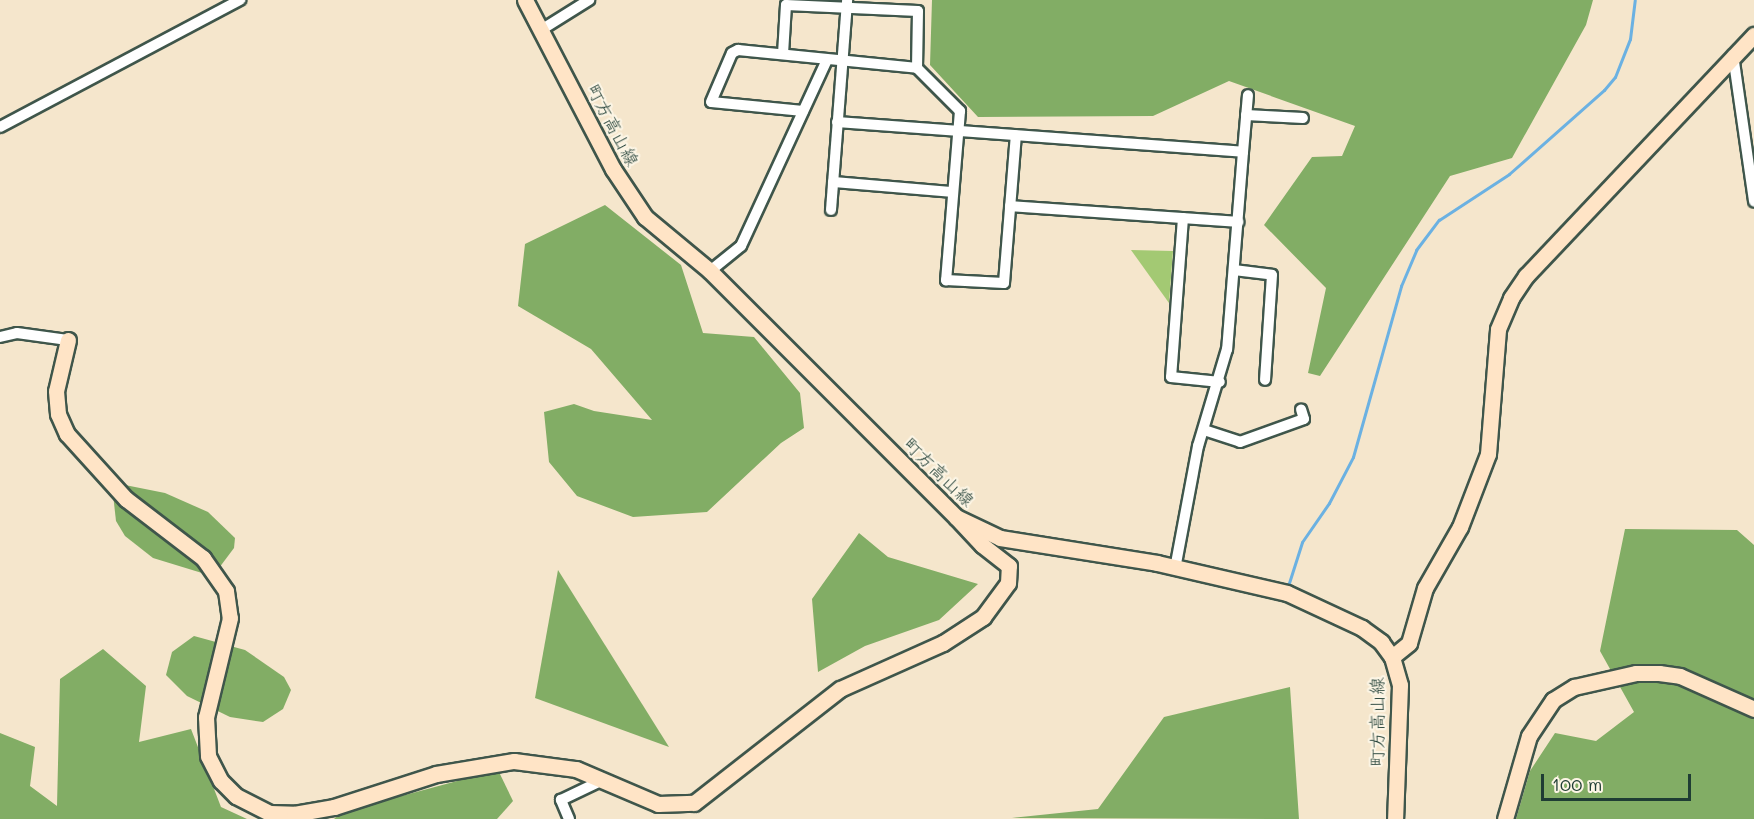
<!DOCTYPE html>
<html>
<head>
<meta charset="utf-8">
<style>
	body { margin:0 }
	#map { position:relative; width:1754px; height:819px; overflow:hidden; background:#f5e6cc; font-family:Mali,"Klee One",sans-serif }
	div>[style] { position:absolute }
	.green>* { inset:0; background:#a3c973 }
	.forest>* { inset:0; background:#82ad65 }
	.stream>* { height:3px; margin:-1.5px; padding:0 1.5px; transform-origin:1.5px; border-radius:1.5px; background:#6bb1e2 }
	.roads { filter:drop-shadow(2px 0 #3f564b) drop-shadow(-2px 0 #3f564b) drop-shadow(0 2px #3f564b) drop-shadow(0 -2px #3f564b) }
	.street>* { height:10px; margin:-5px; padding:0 5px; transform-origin:5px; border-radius:5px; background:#fff }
	.secondary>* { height:15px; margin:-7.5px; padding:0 7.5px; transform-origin:7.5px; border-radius:7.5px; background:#ffe4c6 }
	span { translate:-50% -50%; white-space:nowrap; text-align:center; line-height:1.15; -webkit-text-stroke:4.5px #fcf5e5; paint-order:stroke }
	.street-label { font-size:18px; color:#1f3d34 }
	.scale { position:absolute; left:1541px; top:774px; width:150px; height:27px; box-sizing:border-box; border:3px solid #1f3d34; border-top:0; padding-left:8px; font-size:18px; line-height:21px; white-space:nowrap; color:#1f3d34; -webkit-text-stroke:4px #fcf5e5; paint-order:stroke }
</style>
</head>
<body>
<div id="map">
	<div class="green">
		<i style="clip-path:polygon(1131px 250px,1173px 251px,1169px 303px)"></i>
	</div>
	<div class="forest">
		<i style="clip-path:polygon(932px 0,1593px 0,1586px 25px,1512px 158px,1450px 176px,1320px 376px,1308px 373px,1326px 288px,1264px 225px,1312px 157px,1342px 156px,1355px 126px,1229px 81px,1153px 116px,978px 117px,930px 65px)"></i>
		<i style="clip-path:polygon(605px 205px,681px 265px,703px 333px,754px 337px,800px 393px,804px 428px,781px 443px,707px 512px,633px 517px,577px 496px,549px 462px,544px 412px,574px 404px,594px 411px,652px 420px,591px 349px,518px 306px,525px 244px)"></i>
		<i style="clip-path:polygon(120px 484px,165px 493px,208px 512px,235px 538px,234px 548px,219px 568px,202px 573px,153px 558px,125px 536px,116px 521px,113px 494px)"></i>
		<i style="clip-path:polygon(1625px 529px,1737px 530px,1754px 545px,1754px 819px,1516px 819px,1530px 771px,1555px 733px,1596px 741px,1634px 712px,1600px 651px)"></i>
		<i style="clip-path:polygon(859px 533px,888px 557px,978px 584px,939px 620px,865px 646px,818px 672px,812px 599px)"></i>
		<i style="clip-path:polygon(558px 570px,669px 747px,535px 698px)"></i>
		<i style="clip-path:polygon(194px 636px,245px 650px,284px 677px,291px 690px,283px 709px,263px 722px,230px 717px,187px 696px,166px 675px,172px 652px)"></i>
		<i style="clip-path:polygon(103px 649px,146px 686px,139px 742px,191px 729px,221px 807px,247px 819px,0 819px,0 733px,35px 747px,30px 786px,57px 806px,60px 679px)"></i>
		<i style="clip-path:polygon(1290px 687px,1299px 819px,1012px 818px,1098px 809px,1164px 717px)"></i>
		<i style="clip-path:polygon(498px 770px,513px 801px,497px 819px,334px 819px,342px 812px)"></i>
	</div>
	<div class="stream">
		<i style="left:1288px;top:586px;width:46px;rotate:-72.3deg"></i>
		<i style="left:1302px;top:542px;width:47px;rotate:-55.3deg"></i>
		<i style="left:1329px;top:503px;width:52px;rotate:-62.4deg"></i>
		<i style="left:1353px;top:457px;width:178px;rotate:-74.3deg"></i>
		<i style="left:1401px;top:286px;width:39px;rotate:-67deg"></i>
		<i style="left:1416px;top:250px;width:38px;rotate:-53deg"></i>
		<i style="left:1439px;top:220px;width:84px;rotate:-33.3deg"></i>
		<i style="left:1509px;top:174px;width:127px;rotate:-41.5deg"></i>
		<i style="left:1604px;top:90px;width:17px;rotate:-50deg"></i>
		<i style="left:1615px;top:77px;width:41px;rotate:-68.5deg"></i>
		<i style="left:1630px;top:39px;width:39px;rotate:-83deg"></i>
	</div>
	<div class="roads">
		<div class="street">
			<i style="left:541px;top:30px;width:57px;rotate:-32deg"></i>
			<i style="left:783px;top:54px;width:49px;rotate:-86.5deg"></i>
			<i style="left:786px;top:5px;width:132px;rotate:2.6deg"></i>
			<i style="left:918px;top:11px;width:57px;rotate:91deg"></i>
			<i style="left:1733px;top:55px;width:148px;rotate:81.8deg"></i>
			<i style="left:803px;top:111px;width:92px;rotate:-174.4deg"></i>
			<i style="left:711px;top:102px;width:53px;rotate:-66.8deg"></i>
			<i style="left:732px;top:53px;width:7px;rotate:-27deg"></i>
			<i style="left:738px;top:50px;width:180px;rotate:5.7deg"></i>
			<i style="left:917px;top:68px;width:61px;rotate:45deg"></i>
			<i style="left:960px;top:111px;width:170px;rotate:94.7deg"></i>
			<i style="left:946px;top:280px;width:58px;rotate:3deg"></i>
			<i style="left:1004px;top:283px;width:148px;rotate:-85.4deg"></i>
			<i style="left:1246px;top:115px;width:57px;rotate:3deg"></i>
			<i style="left:837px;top:122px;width:407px;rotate:4.2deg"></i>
			<i style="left:1243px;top:152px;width:198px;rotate:94.6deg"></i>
			<i style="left:1227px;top:349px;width:101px;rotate:106.6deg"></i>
			<i style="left:1198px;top:446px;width:125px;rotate:100.6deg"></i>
			<i style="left:0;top:127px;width:272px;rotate:-27.9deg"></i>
			<i style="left:1243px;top:152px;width:57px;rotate:-85deg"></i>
			<i style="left:833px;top:182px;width:119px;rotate:4.8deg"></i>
			<i style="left:1010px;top:206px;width:229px;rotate:4deg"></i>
			<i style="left:831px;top:210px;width:211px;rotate:-85.6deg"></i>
			<i style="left:1183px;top:218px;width:159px;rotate:94.3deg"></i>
			<i style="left:1171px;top:377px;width:49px;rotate:5.8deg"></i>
			<i style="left:1234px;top:270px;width:38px;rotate:7deg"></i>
			<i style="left:1272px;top:275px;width:105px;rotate:93.8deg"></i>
			<i style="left:710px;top:271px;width:40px;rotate:-39deg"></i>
			<i style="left:741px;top:246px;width:203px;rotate:-65.2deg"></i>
			<i style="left:0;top:337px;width:17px;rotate:-13deg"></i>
			<i style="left:17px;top:333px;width:51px;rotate:7.8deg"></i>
			<i style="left:1204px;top:430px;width:38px;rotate:18deg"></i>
			<i style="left:1240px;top:442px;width:68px;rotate:-19.8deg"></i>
			<i style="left:1304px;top:419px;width:10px;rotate:-107deg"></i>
			<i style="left:569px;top:819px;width:21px;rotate:-113deg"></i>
			<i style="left:561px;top:800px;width:47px;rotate:-25.5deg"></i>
		</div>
		<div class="secondary">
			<i style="left:525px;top:0;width:191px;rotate:62.5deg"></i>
			<i style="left:613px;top:169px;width:58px;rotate:56.3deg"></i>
			<i style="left:645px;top:217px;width:85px;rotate:39.7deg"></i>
			<i style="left:710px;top:271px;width:348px;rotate:45deg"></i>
			<i style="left:956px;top:517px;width:49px;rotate:25.5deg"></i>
			<i style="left:1000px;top:538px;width:159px;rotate:9deg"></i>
			<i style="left:1157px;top:563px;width:133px;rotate:13deg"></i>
			<i style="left:1287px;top:593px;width:83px;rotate:25deg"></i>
			<i style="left:1362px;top:628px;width:24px;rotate:36deg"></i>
			<i style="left:1381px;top:642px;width:19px;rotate:54deg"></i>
			<i style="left:1392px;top:657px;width:29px;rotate:74deg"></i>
			<i style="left:1400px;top:685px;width:134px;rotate:92.1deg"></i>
			<i style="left:68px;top:340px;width:52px;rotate:103.2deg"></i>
			<i style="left:56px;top:391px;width:23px;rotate:85deg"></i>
			<i style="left:58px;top:414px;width:22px;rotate:66deg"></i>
			<i style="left:67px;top:434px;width:88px;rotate:47.8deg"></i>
			<i style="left:126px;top:499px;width:97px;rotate:37.5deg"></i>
			<i style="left:203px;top:558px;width:40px;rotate:55.1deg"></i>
			<i style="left:226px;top:591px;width:27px;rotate:82deg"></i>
			<i style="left:230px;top:618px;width:102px;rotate:103.6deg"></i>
			<i style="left:206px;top:717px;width:39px;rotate:87deg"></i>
			<i style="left:208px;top:756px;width:28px;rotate:63deg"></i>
			<i style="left:221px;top:781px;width:21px;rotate:45deg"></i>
			<i style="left:236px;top:796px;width:38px;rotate:27deg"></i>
			<i style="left:270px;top:813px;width:24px;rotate:2deg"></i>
			<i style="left:294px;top:814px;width:41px;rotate:-9.9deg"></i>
			<i style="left:334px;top:807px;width:107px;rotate:-17.9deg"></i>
			<i style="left:436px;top:774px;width:79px;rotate:-9.5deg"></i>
			<i style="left:514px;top:761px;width:63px;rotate:7.4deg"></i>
			<i style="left:576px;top:769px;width:89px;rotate:23.1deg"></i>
			<i style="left:658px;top:804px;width:36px;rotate:-2deg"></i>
			<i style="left:694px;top:803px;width:185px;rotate:-38deg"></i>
			<i style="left:840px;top:689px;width:113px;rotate:-24.1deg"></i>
			<i style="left:943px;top:643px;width:48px;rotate:-33deg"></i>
			<i style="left:983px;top:617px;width:42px;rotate:-53.7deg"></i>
			<i style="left:1008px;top:583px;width:17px;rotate:-87deg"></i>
			<i style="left:1009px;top:566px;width:34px;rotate:-142deg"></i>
			<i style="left:982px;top:545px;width:38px;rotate:-133deg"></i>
			<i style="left:1392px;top:657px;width:22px;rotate:-39deg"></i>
			<i style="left:1409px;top:643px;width:57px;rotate:-73.8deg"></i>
			<i style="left:1425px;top:588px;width:70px;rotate:-60.2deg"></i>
			<i style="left:1460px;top:527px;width:78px;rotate:-69deg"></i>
			<i style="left:1488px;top:454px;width:125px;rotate:-85.4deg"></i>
			<i style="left:1498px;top:329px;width:34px;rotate:-67deg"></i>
			<i style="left:1511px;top:298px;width:27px;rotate:-56deg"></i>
			<i style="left:1526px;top:276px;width:332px;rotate:-46.6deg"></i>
			<i style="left:1505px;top:819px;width:86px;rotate:-73.9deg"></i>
			<i style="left:1529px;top:736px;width:43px;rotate:-56.3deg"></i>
			<i style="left:1553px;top:700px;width:25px;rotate:-32deg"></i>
			<i style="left:1574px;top:687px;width:64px;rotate:-12.7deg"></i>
			<i style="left:1636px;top:673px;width:23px"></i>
			<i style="left:1659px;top:673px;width:21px;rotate:8deg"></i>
			<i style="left:1680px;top:676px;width:81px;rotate:24deg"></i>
		</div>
	</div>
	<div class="street-label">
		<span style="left:613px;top:125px;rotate:62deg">町方高山線</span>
		<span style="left:939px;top:472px;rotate:44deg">町方高山線</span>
		<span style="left:1377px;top:722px;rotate:-90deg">町方高山線</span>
	</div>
	<div class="scale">100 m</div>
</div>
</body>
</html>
